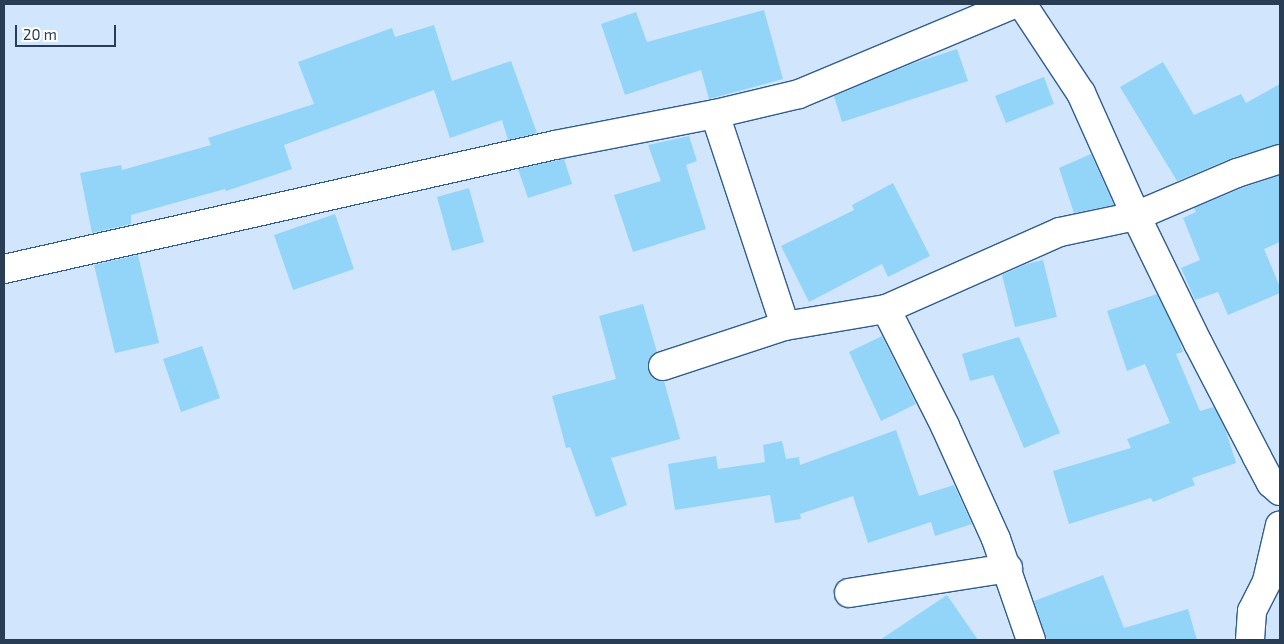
<!DOCTYPE html>
<html>
<head>
<meta charset="utf-8">
<style>
	body { margin:0 }
	#map { position:relative; width:1284px; height:644px; overflow:hidden; background:#d1e5fc; font-family:"Exo 2",sans-serif }
	div>[style] { position:absolute }
	.building>* { inset:0; background:#93d5f8 }
	.roads { filter:drop-shadow(1px 0 #305d8f) drop-shadow(-1px 0 #305d8f) drop-shadow(0 1px #305d8f) drop-shadow(0 -1px #305d8f) }
	.minor>* { height:28px; margin:-14px; padding:0 14px; transform-origin:14px; border-radius:14px; background:#fff }
	span { translate:-50% -50%; white-space:nowrap; text-align:center; line-height:1.15; -webkit-text-stroke:5px #fff; paint-order:stroke }
	.frame { position:absolute; inset:0; border:5px solid #293d54; pointer-events:none }
	.scale { position:absolute; left:15px; top:25px; width:101px; height:22px; box-sizing:border-box; border:2px solid #293d54; border-top:0; padding-left:6px; font-size:15px; line-height:18px; white-space:nowrap; color:#293d54; -webkit-text-stroke:4px #fff; paint-order:stroke }
</style>
</head>
<body>
<div id="map">
	<div class="building">
		<i style="clip-path:polygon(764px 10px,783px 79px,709px 99px,701px 70px,625px 95px,601px 24px,636px 12px,647px 42px)"></i>
		<i style="clip-path:polygon(434px 25px,452px 81px,511px 61px,537px 133px,508px 140px,502px 120px,450px 138px,434px 90px,284px 145px,292px 169px,226px 191px,225px 189px,131px 215px,131px 224px,92px 233px,80px 173px,121px 165px,122px 170px,211px 145px,208px 138px,314px 104px,298px 62px,392px 28px,395px 37px)"></i>
		<i style="clip-path:polygon(957px 49px,968px 81px,842px 122px,834px 96px,911px 64px)"></i>
		<i style="clip-path:polygon(1163px 62px,1194px 115px,1241px 94px,1246px 103px,1280px 84px,1280px 144px,1232px 158px,1177px 181px,1120px 87px)"></i>
		<i style="clip-path:polygon(1044px 77px,1054px 104px,1006px 123px,995px 96px)"></i>
		<i style="clip-path:polygon(689px 136px,697px 161px,686px 165px,706px 229px,633px 252px,614px 195px,661px 181px,648px 145px)"></i>
		<i style="clip-path:polygon(1091px 154px,1114px 205px,1074px 213px,1059px 168px)"></i>
		<i style="clip-path:polygon(564px 159px,572px 184px,528px 198px,518px 169px)"></i>
		<i style="clip-path:polygon(1280px 175px,1280px 242px,1264px 249px,1280px 287px,1280px 293px,1228px 315px,1218px 292px,1195px 300px,1181px 268px,1200px 260px,1183px 218px,1196px 212px,1194px 208px,1242px 188px)"></i>
		<i style="clip-path:polygon(893px 183px,930px 256px,888px 277px,882px 264px,809px 302px,781px 246px,854px 210px,852px 205px)"></i>
		<i style="clip-path:polygon(469px 188px,484px 242px,452px 251px,437px 197px)"></i>
		<i style="clip-path:polygon(335px 214px,354px 269px,293px 290px,274px 235px)"></i>
		<i style="clip-path:polygon(138px 255px,159px 343px,115px 353px,94px 265px)"></i>
		<i style="clip-path:polygon(1043px 260px,1057px 317px,1015px 327px,1002px 275px,1027px 264px)"></i>
		<i style="clip-path:polygon(1157px 294px,1179px 339px,1183px 352px,1176px 354px,1200px 411px,1214px 407px,1225px 428px,1236px 463px,1192px 478px,1195px 485px,1153px 502px,1151px 498px,1069px 524px,1053px 471px,1131px 448px,1127px 439px,1170px 423px,1145px 364px,1127px 371px,1107px 311px)"></i>
		<i style="clip-path:polygon(643px 304px,657px 352px,648px 362px,648px 370px,653px 378px,664px 381px,680px 439px,611px 458px,627px 505px,596px 517px,570px 447px,566px 448px,552px 396px,616px 379px,599px 316px)"></i>
		<i style="clip-path:polygon(882px 336px,916px 404px,881px 421px,849px 352px)"></i>
		<i style="clip-path:polygon(1019px 337px,1060px 433px,1024px 448px,993px 375px,970px 381px,962px 354px)"></i>
		<i style="clip-path:polygon(202px 346px,220px 398px,181px 412px,163px 359px)"></i>
		<i style="clip-path:polygon(896px 430px,919px 496px,954px 485px,972px 524px,935px 536px,931px 522px,868px 543px,853px 496px,800px 514px,801px 519px,775px 523px,770px 495px,675px 510px,668px 464px,716px 456px,718px 469px,765px 462px,763px 445px,782px 441px,786px 459px,799px 457px,800px 465px)"></i>
		<i style="clip-path:polygon(1103px 575px,1124px 628px,1188px 609px,1197px 640px,1047px 640px,1034px 601px)"></i>
		<i style="clip-path:polygon(947px 595px,978px 640px,880px 640px)"></i>
	</div>
	<div class="roads">
		<div class="minor">
			<i style="left:1022px;top:4px;width:107px;rotate:56.5deg"></i>
			<i style="left:1081px;top:93px;width:135px;rotate:65.9deg"></i>
			<i style="left:1136px;top:216px;width:141px;rotate:64deg"></i>
			<i style="left:1198px;top:343px;width:128px;rotate:62.6deg"></i>
			<i style="left:1257px;top:457px;width:30px;rotate:62deg"></i>
			<i style="left:1271px;top:483px;width:12px;rotate:42deg"></i>
			<i style="left:715px;top:114px;width:223px;rotate:71.7deg"></i>
			<i style="left:4px;top:269px;width:565px;rotate:-12.68deg"></i>
			<i style="left:555px;top:145px;width:163px;rotate:-11deg"></i>
			<i style="left:715px;top:114px;width:86px;rotate:-13.4deg"></i>
			<i style="left:799px;top:94px;width:233px;rotate:-22.7deg"></i>
			<i style="left:886px;top:309px;width:131px;rotate:63.2deg"></i>
			<i style="left:945px;top:426px;width:124px;rotate:65.7deg"></i>
			<i style="left:996px;top:539px;width:107px;rotate:70.9deg"></i>
			<i style="left:663px;top:366px;width:128px;rotate:-18.2deg"></i>
			<i style="left:785px;top:326px;width:102px;rotate:-9.6deg"></i>
			<i style="left:886px;top:309px;width:190px;rotate:-23.9deg"></i>
			<i style="left:1060px;top:232px;width:78px;rotate:-11.9deg"></i>
			<i style="left:1136px;top:216px;width:110px;rotate:-23.1deg"></i>
			<i style="left:1237px;top:173px;width:45px;rotate:-18deg"></i>
			<i style="left:849px;top:593px;width:161px;rotate:-8.9deg"></i>
			<i style="left:1250px;top:640px;width:29px;rotate:-86deg"></i>
			<i style="left:1252px;top:611px;width:34px;rotate:-63deg"></i>
			<i style="left:1267px;top:581px;width:57px;rotate:-76.9deg"></i>
		</div>
	</div>
	<div class="frame"></div>
	<div class="scale">20 m</div>
</div>
</body>
</html>
